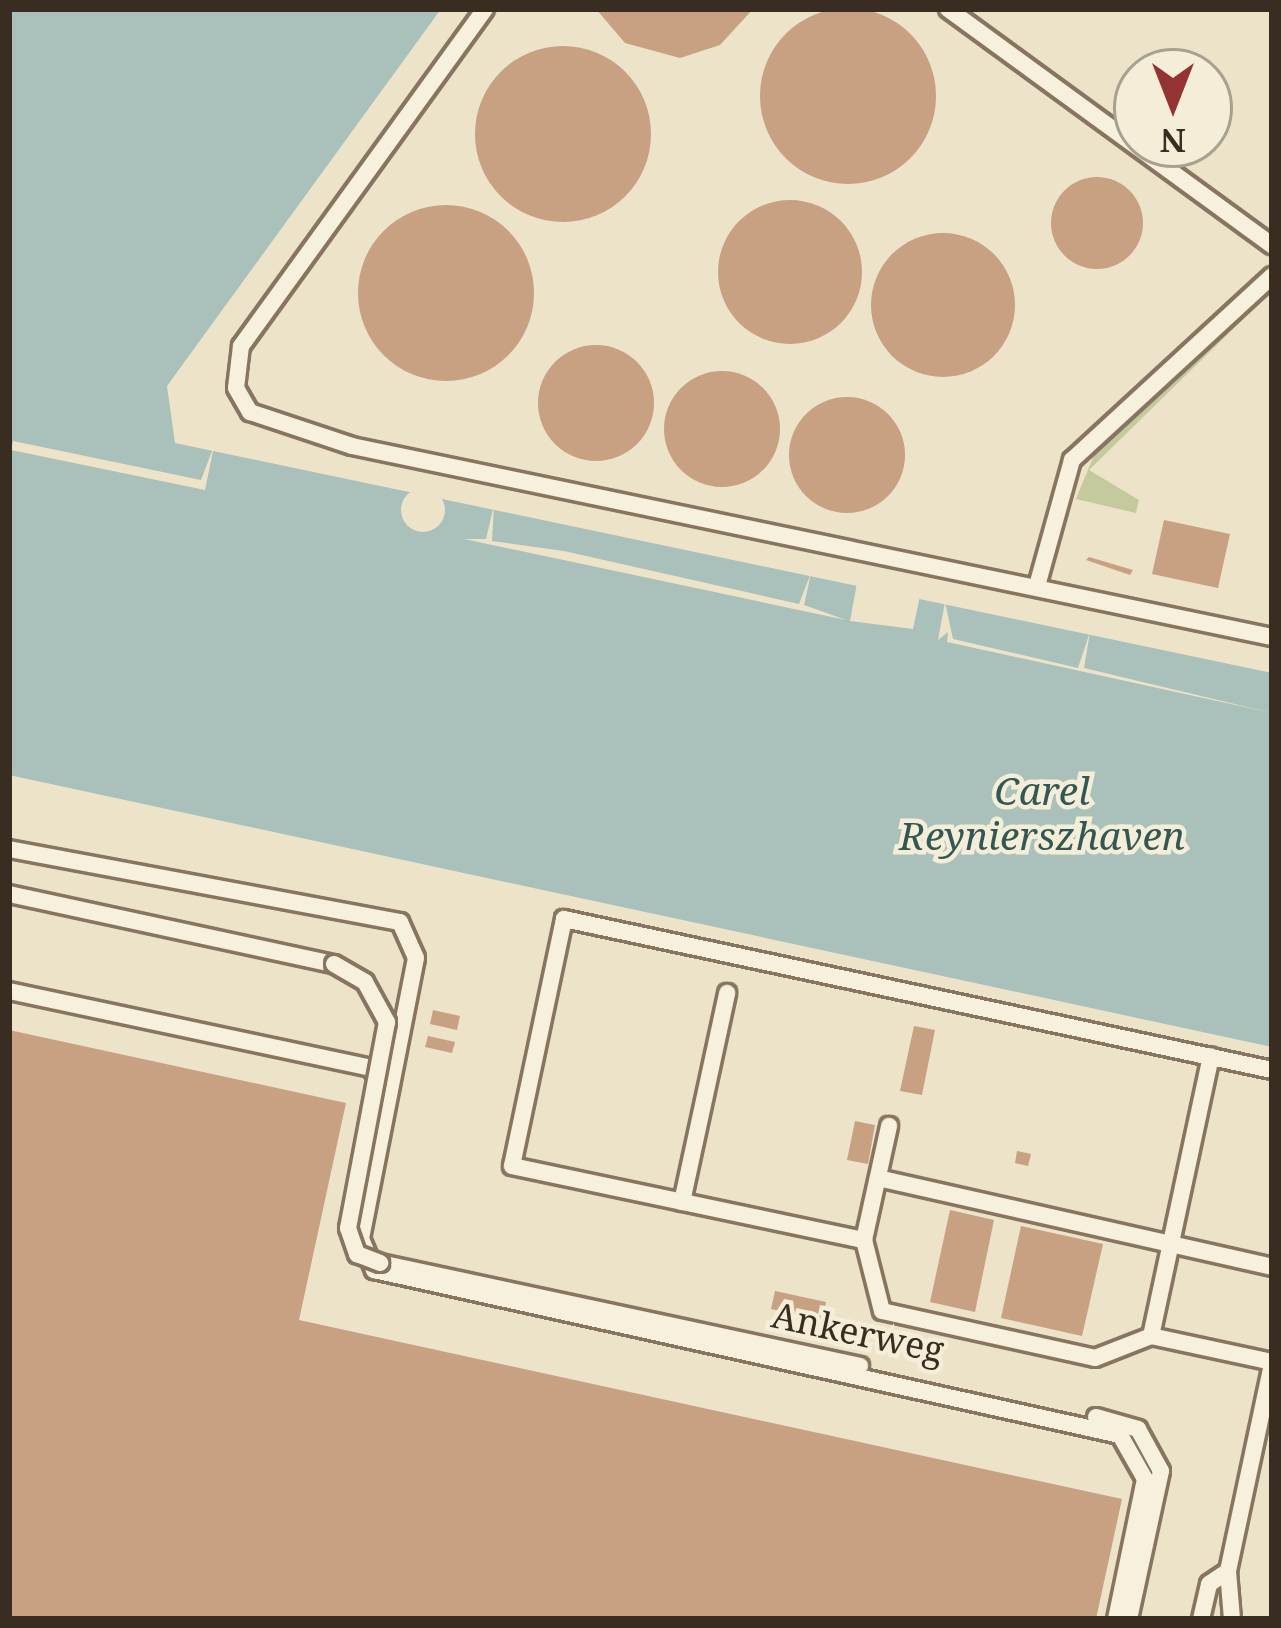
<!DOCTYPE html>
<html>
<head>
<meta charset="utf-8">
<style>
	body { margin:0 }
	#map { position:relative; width:1281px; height:1628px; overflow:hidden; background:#ece3c9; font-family:"Noto Serif",serif }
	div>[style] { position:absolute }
	.green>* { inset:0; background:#c4ca9d }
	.water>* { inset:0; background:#aac1bb }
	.pier>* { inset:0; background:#ece3c9 }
	.round { border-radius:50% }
	.building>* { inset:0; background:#c8a082 }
	.roads { filter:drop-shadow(3px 0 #88755f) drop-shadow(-3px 0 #88755f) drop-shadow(0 3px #88755f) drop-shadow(0 -3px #88755f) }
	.lane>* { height:16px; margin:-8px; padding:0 8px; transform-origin:8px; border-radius:8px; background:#f7f0dc }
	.bridges { filter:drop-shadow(3px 0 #88755f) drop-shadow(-3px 0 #88755f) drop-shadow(0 3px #88755f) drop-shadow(0 -3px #88755f) }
	.lane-bridge>* { height:16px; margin:-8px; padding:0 8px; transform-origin:8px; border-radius:8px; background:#f7f0dc }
	span { translate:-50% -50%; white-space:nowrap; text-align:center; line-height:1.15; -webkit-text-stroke:9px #f4edd8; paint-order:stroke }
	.street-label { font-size:36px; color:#392d21 }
	.water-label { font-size:39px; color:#325856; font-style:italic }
	.frame { position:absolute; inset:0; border:12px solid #392d21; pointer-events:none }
	.north { position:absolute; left:1113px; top:48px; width:120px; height:120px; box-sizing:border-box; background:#f4edd8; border:3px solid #a9a08f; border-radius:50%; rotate:180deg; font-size:33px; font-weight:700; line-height:48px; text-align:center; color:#392d21 }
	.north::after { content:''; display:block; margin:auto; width:42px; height:54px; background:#933432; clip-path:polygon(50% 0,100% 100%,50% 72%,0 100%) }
</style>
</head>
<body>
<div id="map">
	<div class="green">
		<i style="clip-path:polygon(1272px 291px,1089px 470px,1139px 500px,1136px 513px,1076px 499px,1094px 455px)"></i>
	</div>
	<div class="water">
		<i style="clip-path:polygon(9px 9px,441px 9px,167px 386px,175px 443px,1272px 673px,1272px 1047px,9px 775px)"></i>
	</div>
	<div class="pier">
		<i style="clip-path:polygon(13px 441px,201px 480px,214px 446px,205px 490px,11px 450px)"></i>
		<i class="round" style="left:401px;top:488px;width:44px;height:44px"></i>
		<i style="clip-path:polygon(494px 505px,492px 541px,564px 551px,799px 604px,811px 573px,804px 605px,846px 620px,464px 539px,486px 539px)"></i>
		<i style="clip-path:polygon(857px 583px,920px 596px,913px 629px,850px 621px)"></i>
		<i style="clip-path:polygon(945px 602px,953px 639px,1078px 668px,1090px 632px,1084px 668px,1272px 713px,947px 642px,948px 632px,938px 640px)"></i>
	</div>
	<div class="building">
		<i class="round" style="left:760px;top:8px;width:176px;height:176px"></i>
		<i style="clip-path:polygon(596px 9px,753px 9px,720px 45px,680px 58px,625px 43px)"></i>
		<i class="round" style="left:475px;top:46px;width:176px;height:176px"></i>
		<i class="round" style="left:1051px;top:177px;width:92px;height:92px"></i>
		<i class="round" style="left:718px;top:200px;width:144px;height:144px"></i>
		<i class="round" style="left:358px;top:205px;width:176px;height:176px"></i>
		<i class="round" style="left:871px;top:233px;width:144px;height:144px"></i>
		<i class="round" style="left:538px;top:345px;width:116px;height:116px"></i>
		<i class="round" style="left:664px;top:371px;width:116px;height:116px"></i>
		<i class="round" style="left:789px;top:397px;width:116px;height:116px"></i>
		<i style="clip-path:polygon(1164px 520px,1230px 534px,1218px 588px,1152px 574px)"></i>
		<i style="clip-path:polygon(1086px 560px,1089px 557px,1133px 570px,1130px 575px)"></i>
		<i style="clip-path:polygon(433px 1010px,460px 1016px,457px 1030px,430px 1024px)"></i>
		<i style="clip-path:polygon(914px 1026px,935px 1030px,922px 1095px,900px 1091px)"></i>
		<i style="clip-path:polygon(9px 1030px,346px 1103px,299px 1320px,1122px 1499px,1096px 1619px,9px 1619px)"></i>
		<i style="clip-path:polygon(428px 1036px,455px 1042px,452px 1053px,425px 1047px)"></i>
		<i style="clip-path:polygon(855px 1121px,875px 1125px,868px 1164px,847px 1160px)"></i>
		<i style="clip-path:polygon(1017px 1151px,1031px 1154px,1028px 1166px,1015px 1163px)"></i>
		<i style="clip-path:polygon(950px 1210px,994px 1220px,975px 1312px,930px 1302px)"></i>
		<i style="clip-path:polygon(1021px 1226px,1103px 1244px,1082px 1336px,1001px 1318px)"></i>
		<i style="clip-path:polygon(775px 1291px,826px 1302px,822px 1320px,771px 1309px)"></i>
	</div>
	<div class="roads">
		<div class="lane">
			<i style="left:485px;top:9px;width:416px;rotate:125.9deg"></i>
			<i style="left:241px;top:346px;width:42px;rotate:96.8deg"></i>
			<i style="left:236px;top:388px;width:28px;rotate:60deg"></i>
			<i style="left:250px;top:412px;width:108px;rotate:18.4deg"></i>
			<i style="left:352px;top:446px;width:940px;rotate:11.73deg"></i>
			<i style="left:948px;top:9px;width:401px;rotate:36.1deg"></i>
			<i style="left:1037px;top:586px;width:131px;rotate:-74.5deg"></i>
			<i style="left:1072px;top:460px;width:272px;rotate:-42.6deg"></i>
			<i style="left:9px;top:849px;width:398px;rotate:10.6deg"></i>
			<i style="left:400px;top:922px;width:39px;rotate:66deg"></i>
			<i style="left:416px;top:958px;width:286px;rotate:101.1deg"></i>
			<i style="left:361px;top:1239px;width:34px;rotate:67deg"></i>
			<i style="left:374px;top:1270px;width:764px;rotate:12.47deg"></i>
			<i style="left:1120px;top:1435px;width:51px;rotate:60.4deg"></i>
			<i style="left:1145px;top:1479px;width:143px;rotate:101.7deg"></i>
			<i style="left:9px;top:894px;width:332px;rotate:12.2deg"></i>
			<i style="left:9px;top:991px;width:370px;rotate:12deg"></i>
			<i style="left:371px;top:1068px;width:17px;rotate:59deg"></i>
			<i style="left:1272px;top:1070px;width:724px;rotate:-167.96deg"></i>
			<i style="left:564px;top:919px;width:252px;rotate:101.9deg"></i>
			<i style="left:512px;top:1166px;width:360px;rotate:11.9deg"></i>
			<i style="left:864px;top:1240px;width:73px;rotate:75.8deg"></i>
			<i style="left:882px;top:1311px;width:218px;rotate:12.4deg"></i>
			<i style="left:1095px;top:1358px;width:60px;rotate:-21.4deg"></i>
			<i style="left:1151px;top:1336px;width:124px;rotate:12.1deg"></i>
			<i style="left:878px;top:1178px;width:404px;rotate:12.7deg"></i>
			<i style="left:682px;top:1202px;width:214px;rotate:-77.8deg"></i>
			<i style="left:864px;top:1240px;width:117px;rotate:-77.6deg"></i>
			<i style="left:380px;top:1263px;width:491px;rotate:12.1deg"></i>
			<i style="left:1151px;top:1336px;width:286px;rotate:-77.9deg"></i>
			<i style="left:1096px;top:1417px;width:44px;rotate:15.9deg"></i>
			<i style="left:1138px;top:1429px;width:48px;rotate:61.3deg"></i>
			<i style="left:1161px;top:1471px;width:151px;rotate:102.2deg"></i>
			<i style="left:1201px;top:1619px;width:36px;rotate:-77deg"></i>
			<i style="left:1209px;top:1584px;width:23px;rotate:-34deg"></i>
			<i style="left:1232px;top:1619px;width:48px;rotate:-94.8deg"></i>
			<i style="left:1228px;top:1571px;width:212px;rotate:-78deg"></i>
		</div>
	</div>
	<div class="bridges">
		<div class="lane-bridge">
			<i style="left:334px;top:964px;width:36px;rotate:30deg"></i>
			<i style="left:365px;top:982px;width:46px;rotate:61.2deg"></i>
			<i style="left:387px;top:1022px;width:210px;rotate:100.7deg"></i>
			<i style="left:348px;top:1228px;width:28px;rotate:71deg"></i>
			<i style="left:357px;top:1254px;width:25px;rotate:21deg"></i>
		</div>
	</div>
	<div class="street-label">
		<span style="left:858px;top:1332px;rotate:12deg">Ankerweg</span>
	</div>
	<div class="water-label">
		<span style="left:1042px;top:813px">Carel<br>Reynierszhaven</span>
	</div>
	<div class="frame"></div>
	<div class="north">N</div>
</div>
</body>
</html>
